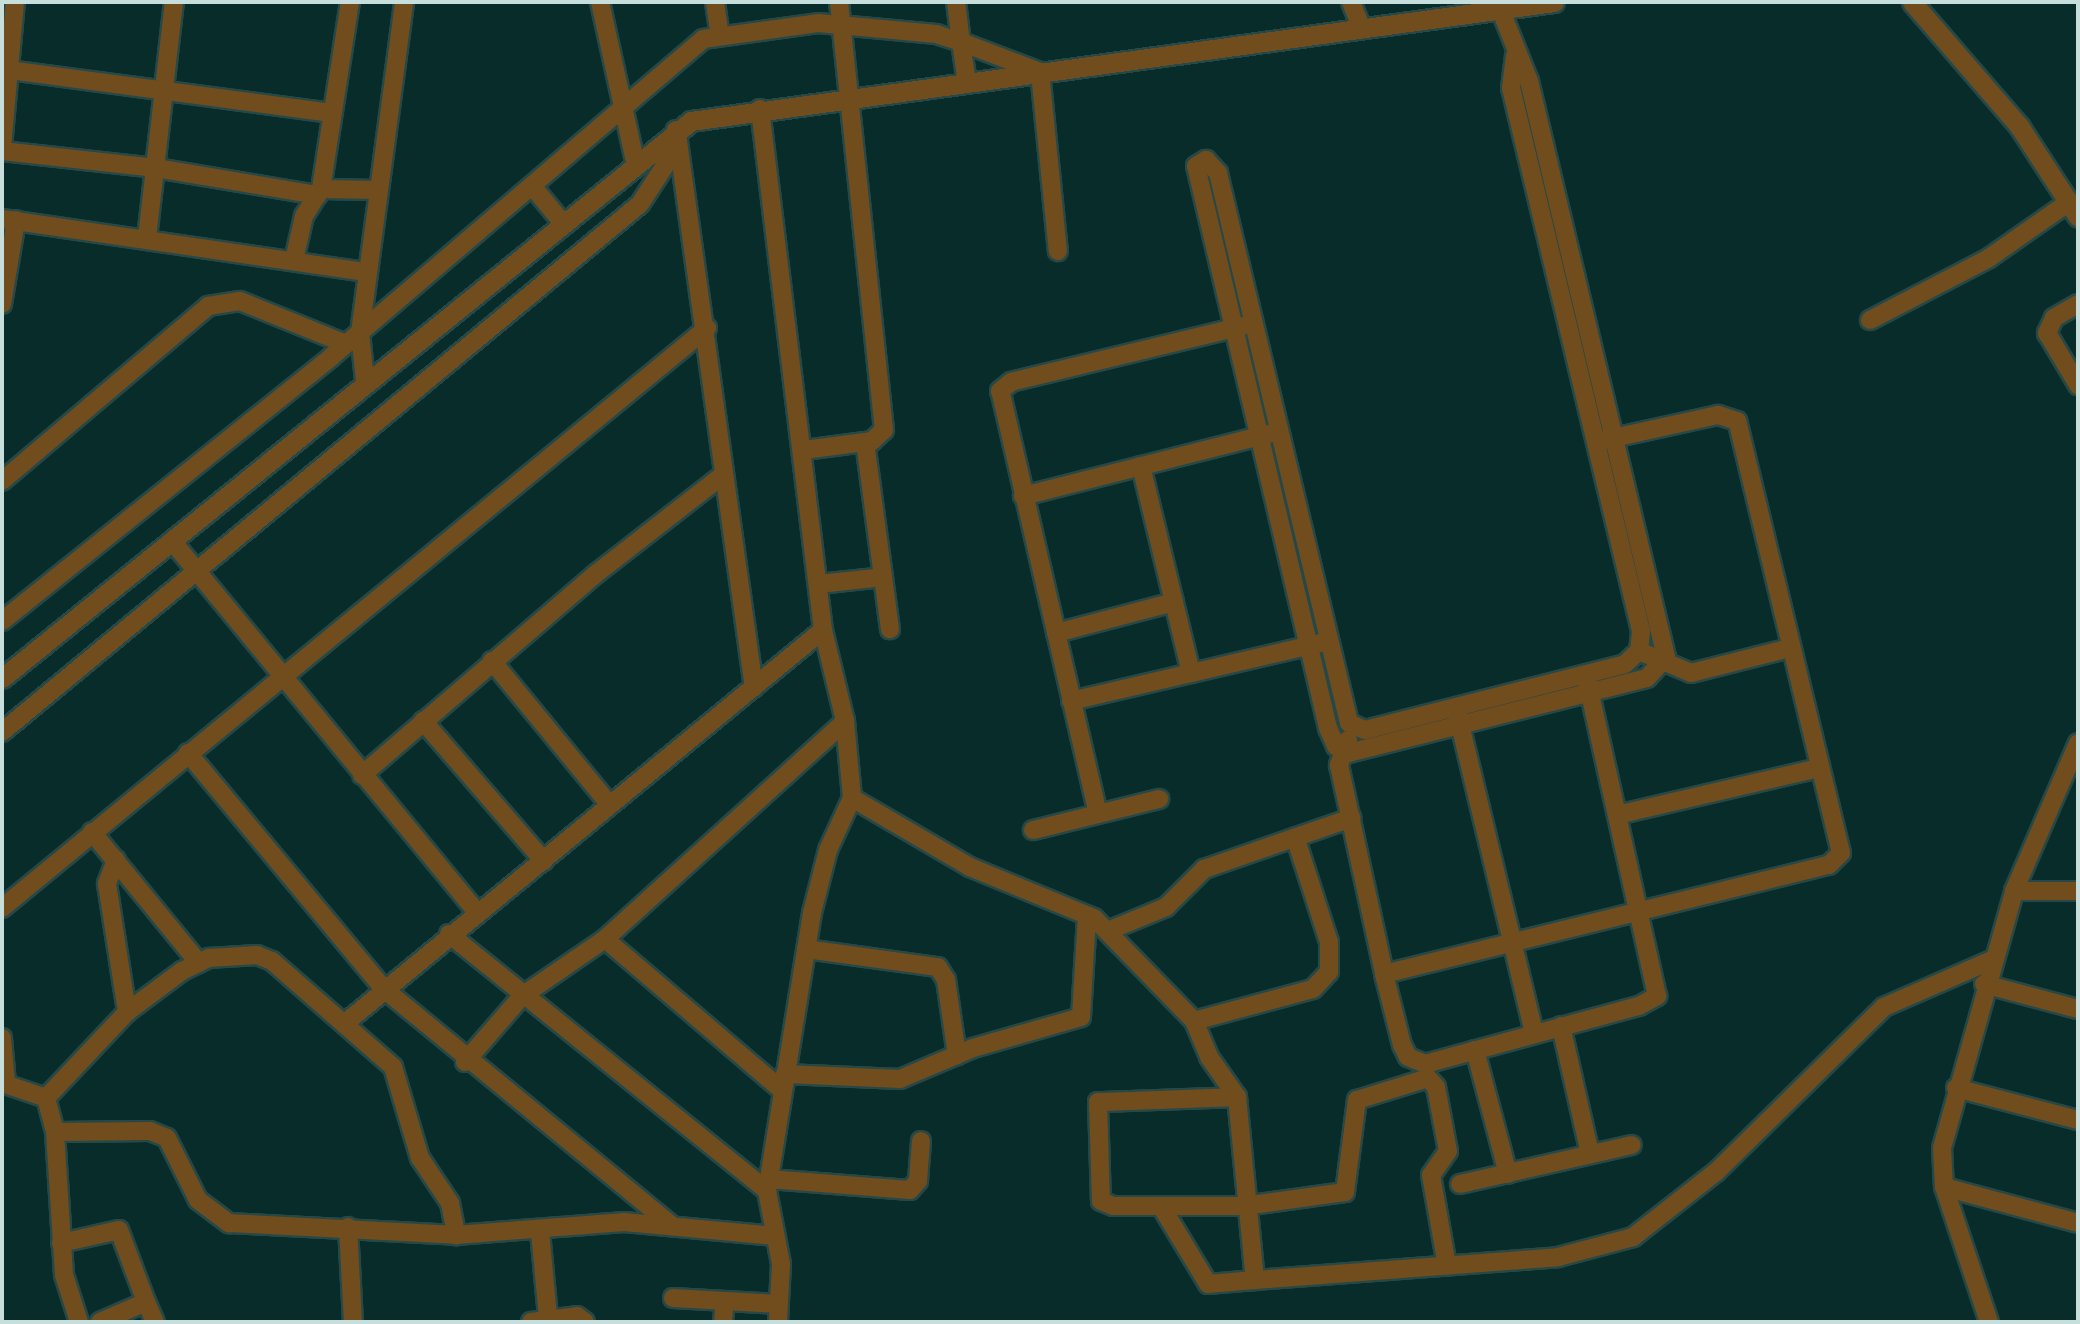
<!DOCTYPE html>
<html>
<head>
<meta charset="utf-8">
<style>
	body { margin:0 }
	#map { position:relative; width:2080px; height:1324px; overflow:hidden; background:#082c2a; font-family:"Golos Text",sans-serif }
	div>[style] { position:absolute }
	.roads { filter:drop-shadow(2px 0 #264846) drop-shadow(-2px 0 #264846) drop-shadow(0 2px #264846) drop-shadow(0 -2px #264846) }
	.minor>* { height:18px; margin:-9px; padding:0 9px; transform-origin:9px; border-radius:9px; background:#714d1e }
	.tertiary>* { height:19px; margin:-9.5px; padding:0 9.5px; transform-origin:9.5px; border-radius:9.5px; background:#714d1e }
	span { translate:-50% -50%; white-space:nowrap; text-align:center; line-height:1.15; -webkit-text-stroke:5px #082c2a; paint-order:stroke }
	.frame { position:absolute; inset:0; border:4px solid #c6dedc; pointer-events:none }
</style>
</head>
<body>
<div id="map">
	<div class="roads">
		<div class="minor">
			<i style="left:600px;top:2px;width:163px;rotate:77.6deg"></i>
			<i style="left:715px;top:2px;width:34px;rotate:82deg"></i>
			<i style="left:956px;top:2px;width:40px;rotate:82.9deg"></i>
			<i style="left:961px;top:42px;width:85px;rotate:20.8deg"></i>
			<i style="left:1040px;top:72px;width:180px;rotate:84.3deg"></i>
			<i style="left:1351px;top:2px;width:27px;rotate:68deg"></i>
			<i style="left:1501px;top:11px;width:75px;rotate:68.2deg"></i>
			<i style="left:1529px;top:81px;width:592px;rotate:76.62deg"></i>
			<i style="left:1666px;top:657px;width:28px;rotate:132deg"></i>
			<i style="left:1647px;top:678px;width:307px;rotate:165.9deg"></i>
			<i style="left:1349px;top:753px;width:15px;rotate:-152deg"></i>
			<i style="left:1336px;top:746px;width:20px;rotate:-114deg"></i>
			<i style="left:1328px;top:728px;width:577px;rotate:-103.22deg"></i>
			<i style="left:1196px;top:166px;width:12px;rotate:-31deg"></i>
			<i style="left:1206px;top:160px;width:18px;rotate:47deg"></i>
			<i style="left:1218px;top:173px;width:565px;rotate:76.6deg"></i>
			<i style="left:1349px;top:723px;width:17px;rotate:24deg"></i>
			<i style="left:1365px;top:730px;width:268px;rotate:-14.2deg"></i>
			<i style="left:1625px;top:664px;width:19px;rotate:-43deg"></i>
			<i style="left:1639px;top:651px;width:20px;rotate:-84deg"></i>
			<i style="left:1641px;top:631px;width:558px;rotate:-103.46deg"></i>
			<i style="left:1511px;top:88px;width:33px;rotate:-83deg"></i>
			<i style="left:2px;top:69px;width:333px;rotate:7.6deg"></i>
			<i style="left:760px;top:109px;width:525px;rotate:83.11deg"></i>
			<i style="left:823px;top:630px;width:94px;rotate:76.4deg"></i>
			<i style="left:845px;top:721px;width:77px;rotate:84.8deg"></i>
			<i style="left:852px;top:798px;width:57px;rotate:114.8deg"></i>
			<i style="left:828px;top:850px;width:65px;rotate:104.3deg"></i>
			<i style="left:812px;top:913px;width:282px;rotate:99.2deg"></i>
			<i style="left:767px;top:1191px;width:74px;rotate:79.1deg"></i>
			<i style="left:781px;top:1264px;width:58px;rotate:93deg"></i>
			<i style="left:677px;top:134px;width:559px;rotate:82.09deg"></i>
			<i style="left:2px;top:147px;width:146px;rotate:-84.9deg"></i>
			<i style="left:2px;top:151px;width:155px;rotate:6.3deg"></i>
			<i style="left:156px;top:168px;width:164px;rotate:9.5deg"></i>
			<i style="left:533px;top:187px;width:44px;rotate:50.5deg"></i>
			<i style="left:321px;top:189px;width:56px;rotate:1deg"></i>
			<i style="left:2px;top:219px;width:368px;rotate:8.3deg"></i>
			<i style="left:147px;top:238px;width:238px;rotate:-83.5deg"></i>
			<i style="left:294px;top:260px;width:45px;rotate:-77.2deg"></i>
			<i style="left:304px;top:216px;width:32px;rotate:-58deg"></i>
			<i style="left:321px;top:189px;width:189px;rotate:-81.2deg"></i>
			<i style="left:2px;top:304px;width:85px;rotate:-80.5deg"></i>
			<i style="left:2078px;top:304px;width:28px;rotate:150deg"></i>
			<i style="left:2054px;top:318px;width:17px;rotate:115deg"></i>
			<i style="left:2047px;top:333px;width:61px;rotate:59.2deg"></i>
			<i style="left:1870px;top:320px;width:134px;rotate:-27.5deg"></i>
			<i style="left:1989px;top:258px;width:98px;rotate:-35deg"></i>
			<i style="left:365px;top:381px;width:48px;rotate:-95.9deg"></i>
			<i style="left:360px;top:333px;width:334px;rotate:-82.4deg"></i>
			<i style="left:865px;top:442px;width:189px;rotate:82.4deg"></i>
			<i style="left:804px;top:450px;width:69px;rotate:-7.5deg"></i>
			<i style="left:872px;top:441px;width:16px;rotate:-43deg"></i>
			<i style="left:884px;top:430px;width:430px;rotate:-96deg"></i>
			<i style="left:1141px;top:466px;width:213px;rotate:76.4deg"></i>
			<i style="left:2px;top:481px;width:270px;rotate:-40.3deg"></i>
			<i style="left:208px;top:306px;width:32px;rotate:-9deg"></i>
			<i style="left:240px;top:301px;width:114px;rotate:22.1deg"></i>
			<i style="left:1023px;top:496px;width:253px;rotate:-14.2deg"></i>
			<i style="left:172px;top:541px;width:479px;rotate:50.6deg"></i>
			<i style="left:819px;top:584px;width:64px;rotate:-6.2deg"></i>
			<i style="left:2px;top:621px;width:422px;rotate:-38.7deg"></i>
			<i style="left:331px;top:357px;width:489px;rotate:-40.5deg"></i>
			<i style="left:703px;top:39px;width:116px;rotate:-7.9deg"></i>
			<i style="left:818px;top:23px;width:119px;rotate:5.3deg"></i>
			<i style="left:936px;top:34px;width:26px;rotate:18deg"></i>
			<i style="left:961px;top:42px;width:41px;rotate:81.7deg"></i>
			<i style="left:1056px;top:633px;width:122px;rotate:-14.7deg"></i>
			<i style="left:1639px;top:651px;width:56px;rotate:22.9deg"></i>
			<i style="left:1691px;top:673px;width:102px;rotate:-14.2deg"></i>
			<i style="left:492px;top:661px;width:185px;rotate:50.7deg"></i>
			<i style="left:1071px;top:701px;width:256px;rotate:-13.1deg"></i>
			<i style="left:1457px;top:712px;width:329px;rotate:76.5deg"></i>
			<i style="left:423px;top:721px;width:185px;rotate:49.2deg"></i>
			<i style="left:2px;top:732px;width:828px;rotate:-39.61deg"></i>
			<i style="left:640px;top:204px;width:48px;rotate:-57deg"></i>
			<i style="left:666px;top:164px;width:35px;rotate:-74deg"></i>
			<i style="left:1348px;top:740px;width:27px;rotate:110deg"></i>
			<i style="left:1339px;top:765px;width:214px;rotate:77.8deg"></i>
			<i style="left:1384px;top:974px;width:73px;rotate:75.8deg"></i>
			<i style="left:1402px;top:1045px;width:13px;rotate:63deg"></i>
			<i style="left:1408px;top:1057px;width:18px;rotate:22deg"></i>
			<i style="left:1425px;top:1064px;width:222px;rotate:-15.2deg"></i>
			<i style="left:1639px;top:1006px;width:21px;rotate:-29deg"></i>
			<i style="left:1657px;top:996px;width:323px;rotate:-102.5deg"></i>
			<i style="left:188px;top:753px;width:307px;rotate:50.3deg"></i>
			<i style="left:384px;top:989px;width:370px;rotate:39.4deg"></i>
			<i style="left:362px;top:775px;width:310px;rotate:-40.7deg"></i>
			<i style="left:597px;top:573px;width:161px;rotate:-37.9deg"></i>
			<i style="left:852px;top:798px;width:137px;rotate:30.3deg"></i>
			<i style="left:970px;top:867px;width:134px;rotate:22.4deg"></i>
			<i style="left:1094px;top:918px;width:144px;rotate:45.8deg"></i>
			<i style="left:1194px;top:1021px;width:39px;rotate:67deg"></i>
			<i style="left:1209px;top:1057px;width:49px;rotate:55deg"></i>
			<i style="left:1237px;top:1097px;width:184px;rotate:84.4deg"></i>
			<i style="left:1255px;top:1280px;width:304px;rotate:-4.3deg"></i>
			<i style="left:1558px;top:1257px;width:78px;rotate:-14.9deg"></i>
			<i style="left:1633px;top:1237px;width:105px;rotate:-38.1deg"></i>
			<i style="left:1716px;top:1172px;width:235px;rotate:-44.5deg"></i>
			<i style="left:1884px;top:1007px;width:118px;rotate:-23.5deg"></i>
			<i style="left:1098px;top:814px;width:434px;rotate:-103deg"></i>
			<i style="left:1000px;top:391px;width:14px;rotate:-39deg"></i>
			<i style="left:1011px;top:382px;width:238px;rotate:-13.6deg"></i>
			<i style="left:1617px;top:815px;width:207px;rotate:-13.1deg"></i>
			<i style="left:1033px;top:830px;width:130px;rotate:-13.8deg"></i>
			<i style="left:92px;top:832px;width:169px;rotate:50.8deg"></i>
			<i style="left:116px;top:860px;width:26px;rotate:111deg"></i>
			<i style="left:107px;top:884px;width:130px;rotate:81.1deg"></i>
			<i style="left:2014px;top:891px;width:64px"></i>
			<i style="left:2px;top:908px;width:913px;rotate:-39.44deg"></i>
			<i style="left:1110px;top:930px;width:61px;rotate:-22.3deg"></i>
			<i style="left:1166px;top:907px;width:54px;rotate:-45deg"></i>
			<i style="left:1204px;top:869px;width:156px;rotate:-19.1deg"></i>
			<i style="left:449px;top:934px;width:409px;rotate:38.9deg"></i>
			<i style="left:605px;top:939px;width:233px;rotate:40.5deg"></i>
			<i style="left:806px;top:949px;width:133px;rotate:7.8deg"></i>
			<i style="left:938px;top:967px;width:15px;rotate:58deg"></i>
			<i style="left:946px;top:980px;width:76px;rotate:81.7deg"></i>
			<i style="left:1384px;top:974px;width:458px;rotate:-13.8deg"></i>
			<i style="left:1829px;top:865px;width:17px;rotate:-45deg"></i>
			<i style="left:1841px;top:853px;width:444px;rotate:-103.5deg"></i>
			<i style="left:1737px;top:421px;width:20px;rotate:-162deg"></i>
			<i style="left:1718px;top:415px;width:117px;rotate:167.6deg"></i>
			<i style="left:1984px;top:984px;width:97px;rotate:14.9deg"></i>
			<i style="left:1194px;top:1021px;width:123px;rotate:-15.1deg"></i>
			<i style="left:1313px;top:989px;width:23px;rotate:-47deg"></i>
			<i style="left:1329px;top:972px;width:30px;rotate:-90deg"></i>
			<i style="left:1329px;top:942px;width:110px;rotate:-107.9deg"></i>
			<i style="left:344px;top:1024px;width:620px;rotate:-39.44deg"></i>
			<i style="left:1561px;top:1026px;width:131px;rotate:77.2deg"></i>
			<i style="left:2px;top:1038px;width:45px;rotate:84.9deg"></i>
			<i style="left:1475px;top:1050px;width:128px;rotate:75.1deg"></i>
			<i style="left:465px;top:1062px;width:87px;rotate:-49.2deg"></i>
			<i style="left:522px;top:996px;width:101px;rotate:-34.5deg"></i>
			<i style="left:605px;top:939px;width:324px;rotate:-42.2deg"></i>
			<i style="left:785px;top:1074px;width:115px;rotate:2.5deg"></i>
			<i style="left:900px;top:1079px;width:79px;rotate:-23deg"></i>
			<i style="left:973px;top:1048px;width:112px;rotate:-16deg"></i>
			<i style="left:1081px;top:1017px;width:101px;rotate:-86.6deg"></i>
			<i style="left:2px;top:1083px;width:46px;rotate:18.8deg"></i>
			<i style="left:46px;top:1098px;width:118px;rotate:-46.7deg"></i>
			<i style="left:127px;top:1012px;width:69px;rotate:-36.7deg"></i>
			<i style="left:182px;top:971px;width:30px;rotate:-26deg"></i>
			<i style="left:209px;top:958px;width:48px;rotate:-3.6deg"></i>
			<i style="left:257px;top:955px;width:16px;rotate:22deg"></i>
			<i style="left:272px;top:961px;width:161px;rotate:41.2deg"></i>
			<i style="left:393px;top:1067px;width:95px;rotate:73.5deg"></i>
			<i style="left:420px;top:1158px;width:54px;rotate:56.3deg"></i>
			<i style="left:450px;top:1203px;width:33px;rotate:79deg"></i>
			<i style="left:1956px;top:1088px;width:126px;rotate:14.7deg"></i>
			<i style="left:1237px;top:1097px;width:139px;rotate:177.9deg"></i>
			<i style="left:1098px;top:1102px;width:99px;rotate:88.3deg"></i>
			<i style="left:1101px;top:1201px;width:13px;rotate:23deg"></i>
			<i style="left:1113px;top:1206px;width:131px"></i>
			<i style="left:1244px;top:1206px;width:102px;rotate:-7.9deg"></i>
			<i style="left:1345px;top:1192px;width:93px;rotate:-82.6deg"></i>
			<i style="left:1357px;top:1100px;width:74px;rotate:-17.2deg"></i>
			<i style="left:1428px;top:1078px;width:12px;rotate:48deg"></i>
			<i style="left:1436px;top:1087px;width:65px;rotate:79.4deg"></i>
			<i style="left:1448px;top:1151px;width:29px;rotate:125deg"></i>
			<i style="left:1431px;top:1175px;width:92px;rotate:80deg"></i>
			<i style="left:46px;top:1098px;width:35px;rotate:75deg"></i>
			<i style="left:55px;top:1132px;width:143px;rotate:86.4deg"></i>
			<i style="left:64px;top:1275px;width:49px;rotate:72.3deg"></i>
			<i style="left:55px;top:1132px;width:95px;rotate:-0.6deg"></i>
			<i style="left:150px;top:1131px;width:18px;rotate:22deg"></i>
			<i style="left:167px;top:1138px;width:69px;rotate:63.4deg"></i>
			<i style="left:198px;top:1200px;width:39px;rotate:37deg"></i>
			<i style="left:229px;top:1223px;width:227px;rotate:3deg"></i>
			<i style="left:456px;top:1235px;width:169px;rotate:-4.4deg"></i>
			<i style="left:624px;top:1222px;width:152px;rotate:5.3deg"></i>
			<i style="left:769px;top:1179px;width:141px;rotate:4.5deg"></i>
			<i style="left:910px;top:1190px;width:12px;rotate:-48deg"></i>
			<i style="left:918px;top:1181px;width:40px;rotate:-85.7deg"></i>
			<i style="left:1460px;top:1184px;width:176px;rotate:-12.8deg"></i>
			<i style="left:1944px;top:1187px;width:139px;rotate:15deg"></i>
			<i style="left:1161px;top:1206px;width:91px;rotate:58.9deg"></i>
			<i style="left:1208px;top:1284px;width:47px;rotate:-4.9deg"></i>
			<i style="left:348px;top:1227px;width:95px;rotate:87deg"></i>
			<i style="left:540px;top:1232px;width:85px;rotate:84.6deg"></i>
			<i style="left:61px;top:1243px;width:59px;rotate:-12.6deg"></i>
			<i style="left:119px;top:1230px;width:77px;rotate:69.4deg"></i>
			<i style="left:673px;top:1298px;width:106px;rotate:3.2deg"></i>
			<i style="left:100px;top:1322px;width:50px;rotate:-23.5deg"></i>
			<i style="left:146px;top:1302px;width:22px;rotate:66deg"></i>
			<i style="left:531px;top:1322px;width:46px;rotate:-7.4deg"></i>
			<i style="left:577px;top:1316px;width:10px;rotate:37deg"></i>
			<i style="left:723px;top:1322px;width:21px;rotate:-85deg"></i>
			<i style="left:1989px;top:1322px;width:142px;rotate:-108.4deg"></i>
			<i style="left:1944px;top:1187px;width:39px;rotate:-93deg"></i>
			<i style="left:1942px;top:1148px;width:267px;rotate:-74.3deg"></i>
			<i style="left:2014px;top:891px;width:161px;rotate:-66.6deg"></i>
		</div>
		<div class="tertiary">
			<i style="left:1912px;top:2px;width:164px;rotate:49.2deg"></i>
			<i style="left:2019px;top:126px;width:108px;rotate:57deg"></i>
			<i style="left:2px;top:678px;width:886px;rotate:-38.95deg"></i>
			<i style="left:691px;top:121px;width:871px;rotate:-7.85deg"></i>
		</div>
	</div>
	<div class="frame"></div>
</div>
</body>
</html>
